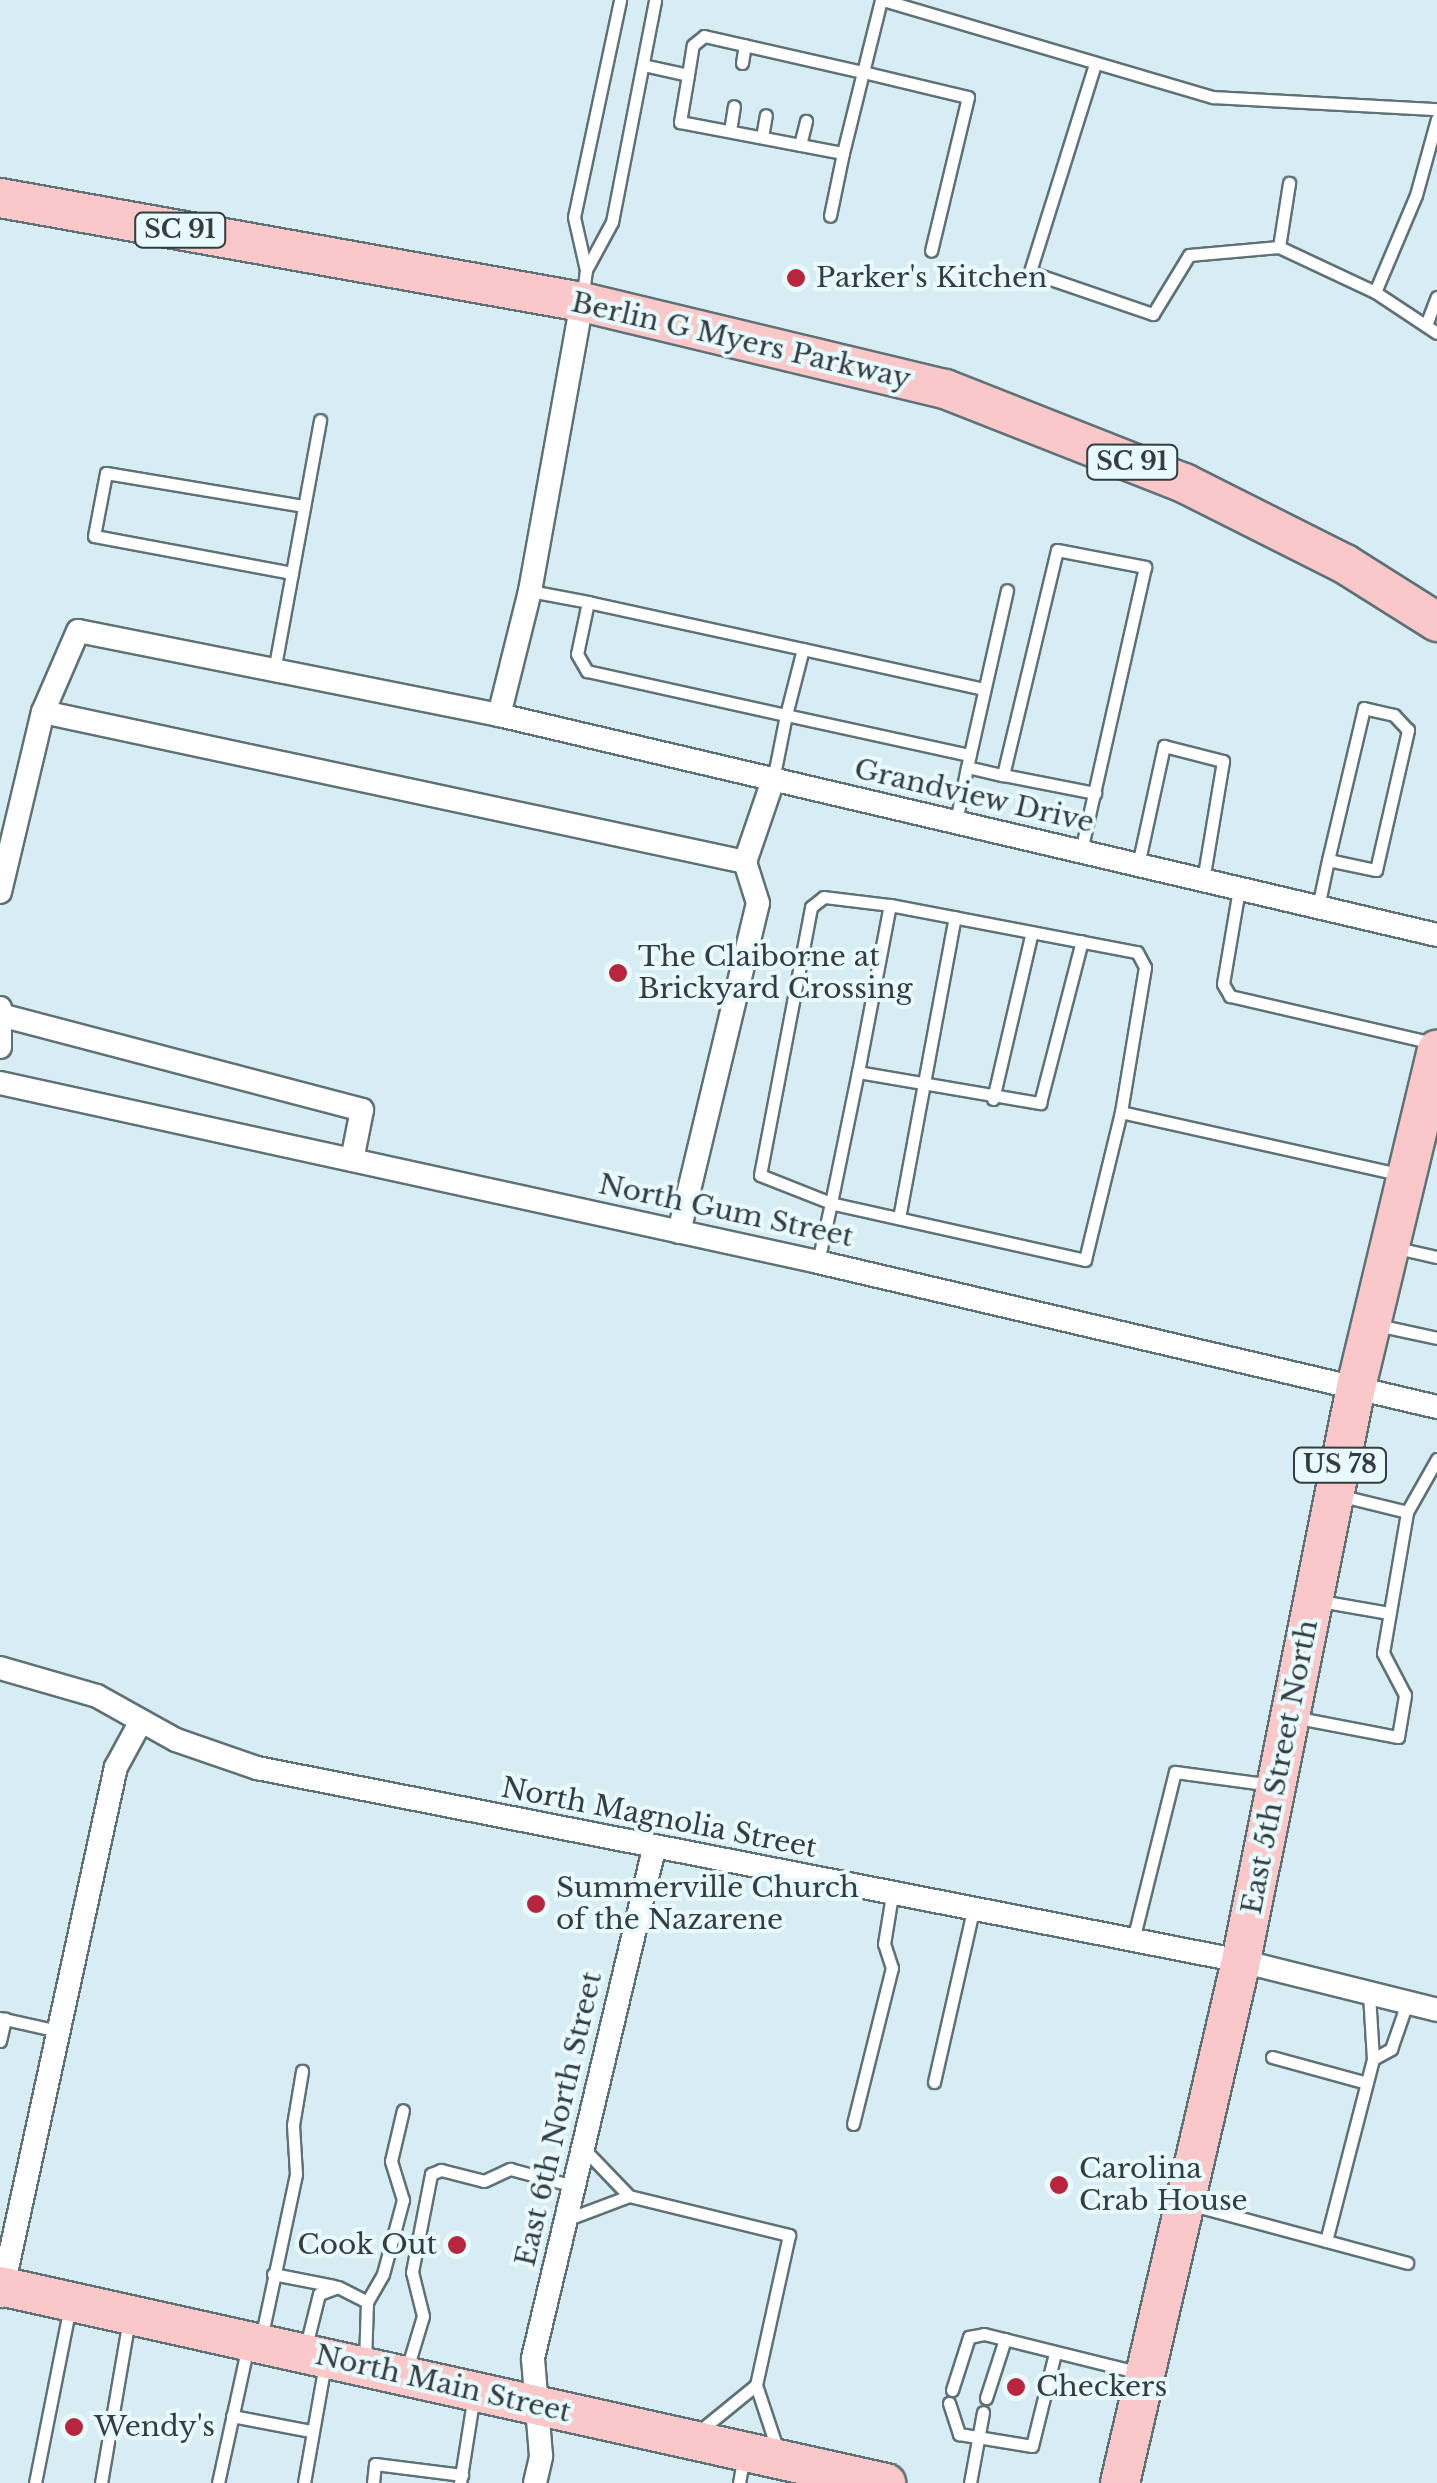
<!DOCTYPE html>
<html>
<head>
<meta charset="utf-8">
<style>
	body { margin:0 }
	#map { position:relative; width:1437px; height:2483px; overflow:hidden; background:#d8edf3; font-family:"Libre Baskerville",serif }
	div>[style] { position:absolute }
	.roads { filter:drop-shadow(2px 0 #5e7176) drop-shadow(-2px 0 #5e7176) drop-shadow(0 2px #5e7176) drop-shadow(0 -2px #5e7176) }
	.service>* { height:11px; margin:-5.5px; padding:0 5.5px; transform-origin:5.5px; border-radius:5.5px; background:#fff }
	.minor>* { height:22px; margin:-11px; padding:0 11px; transform-origin:11px; border-radius:11px; background:#fff }
	.primary>* { height:38px; margin:-19px; padding:0 19px; transform-origin:19px; border-radius:19px; background:#fac8c8 }
	.dots>* { width:28px; height:28px; translate:-50% -50%; box-sizing:border-box; border:5px solid #e8fafe; border-radius:50% }
	span { translate:-50% -50%; white-space:nowrap; text-align:center; line-height:1.15; -webkit-text-stroke:8px #e8fafe; paint-order:stroke }
	.shield-label span { padding:2px 8px; background:#e8fafe; border:2px solid; border-radius:8px; -webkit-text-stroke-width:0 }
	.shield-label { font-size:25px; color:#343d3f; font-weight:700 }
	.poi-label { font-size:28px; color:#343d3f }
	.left { translate:0 -50%; text-align:left }
	.right { translate:-100% -50%; text-align:right }
	.street-label { font-size:28px; color:#343d3f }
</style>
</head>
<body>
<div id="map">
	<div class="roads">
		<div class="service">
			<i style="left:881px;top:0;width:74px;rotate:104deg"></i>
			<i style="left:863px;top:72px;width:108px;rotate:13.4deg"></i>
			<i style="left:968px;top:97px;width:158px;rotate:103.5deg"></i>
			<i style="left:883px;top:0;width:344px;rotate:16.4deg"></i>
			<i style="left:1213px;top:97px;width:224px;rotate:3.1deg"></i>
			<i style="left:742px;top:63px;width:18px;rotate:-81deg"></i>
			<i style="left:1095px;top:64px;width:218px;rotate:107.4deg"></i>
			<i style="left:1030px;top:272px;width:130px;rotate:18.9deg"></i>
			<i style="left:1153px;top:314px;width:69px;rotate:-58.6deg"></i>
			<i style="left:1189px;top:255px;width:90px;rotate:-5.1deg"></i>
			<i style="left:1279px;top:247px;width:106px;rotate:25.1deg"></i>
			<i style="left:1375px;top:292px;width:105px;rotate:-67.1deg"></i>
			<i style="left:1416px;top:195px;width:79px;rotate:-74.6deg"></i>
			<i style="left:643px;top:65px;width:46px;rotate:12.5deg"></i>
			<i style="left:688px;top:75px;width:48px;rotate:99.7deg"></i>
			<i style="left:680px;top:122px;width:166px;rotate:10.8deg"></i>
			<i style="left:843px;top:153px;width:64px;rotate:101.7deg"></i>
			<i style="left:688px;top:75px;width:30px;rotate:-81deg"></i>
			<i style="left:693px;top:45px;width:14px;rotate:-39deg"></i>
			<i style="left:704px;top:36px;width:163px;rotate:12.8deg"></i>
			<i style="left:863px;top:72px;width:83px;rotate:103.9deg"></i>
			<i style="left:730px;top:131px;width:25px;rotate:-81deg"></i>
			<i style="left:762px;top:137px;width:22px;rotate:-80deg"></i>
			<i style="left:800px;top:145px;width:25px;rotate:-76deg"></i>
			<i style="left:1279px;top:247px;width:65px;rotate:-81.1deg"></i>
			<i style="left:586px;top:270px;width:55px;rotate:-61.6deg"></i>
			<i style="left:612px;top:222px;width:226px;rotate:-79deg"></i>
			<i style="left:1375px;top:292px;width:74px;rotate:33.5deg"></i>
			<i style="left:583px;top:294px;width:24px;rotate:-83deg"></i>
			<i style="left:586px;top:270px;width:54px;rotate:-102.8deg"></i>
			<i style="left:574px;top:217px;width:222px;rotate:-78deg"></i>
			<i style="left:1426px;top:325px;width:30px;rotate:-69deg"></i>
			<i style="left:292px;top:573px;width:201px;rotate:-169.4deg"></i>
			<i style="left:94px;top:536px;width:64px;rotate:-79.2deg"></i>
			<i style="left:106px;top:473px;width:201px;rotate:9.5deg"></i>
			<i style="left:530px;top:591px;width:59px;rotate:10.7deg"></i>
			<i style="left:803px;top:649px;width:220px;rotate:-167.7deg"></i>
			<i style="left:588px;top:602px;width:53px;rotate:101.9deg"></i>
			<i style="left:577px;top:654px;width:20px;rotate:60deg"></i>
			<i style="left:587px;top:671px;width:204px;rotate:12.5deg"></i>
			<i style="left:786px;top:715px;width:68px;rotate:-75.6deg"></i>
			<i style="left:803px;top:649px;width:185px;rotate:12.5deg"></i>
			<i style="left:274px;top:671px;width:255px;rotate:-79.6deg"></i>
			<i style="left:968px;top:763px;width:177px;rotate:-77.3deg"></i>
			<i style="left:1003px;top:775px;width:94px;rotate:11.1deg"></i>
			<i style="left:773px;top:780px;width:66px;rotate:-78.7deg"></i>
			<i style="left:786px;top:715px;width:188px;rotate:12.3deg"></i>
			<i style="left:956px;top:822px;width:56px;rotate:-78.7deg"></i>
			<i style="left:967px;top:767px;width:37px;rotate:13deg"></i>
			<i style="left:1003px;top:775px;width:231px;rotate:-76.5deg"></i>
			<i style="left:1057px;top:550px;width:90px;rotate:10.9deg"></i>
			<i style="left:1145px;top:567px;width:292px;rotate:102.7deg"></i>
			<i style="left:1138px;top:865px;width:122px;rotate:-77.7deg"></i>
			<i style="left:1164px;top:746px;width:61px;rotate:14.3deg"></i>
			<i style="left:1223px;top:761px;width:122px;rotate:99.5deg"></i>
			<i style="left:1239px;top:889px;width:96px;rotate:99.6deg"></i>
			<i style="left:1223px;top:984px;width:14px;rotate:60deg"></i>
			<i style="left:1230px;top:996px;width:208px;rotate:13deg"></i>
			<i style="left:1318px;top:907px;width:48px;rotate:-78deg"></i>
			<i style="left:1328px;top:860px;width:49px;rotate:11.8deg"></i>
			<i style="left:1376px;top:870px;width:144px;rotate:-77.1deg"></i>
			<i style="left:1408px;top:730px;width:21px;rotate:-133deg"></i>
			<i style="left:1394px;top:715px;width:31px;rotate:-167deg"></i>
			<i style="left:1364px;top:708px;width:156px;rotate:103.3deg"></i>
			<i style="left:858px;top:1072px;width:185px;rotate:9.7deg"></i>
			<i style="left:1040px;top:1103px;width:167px;rotate:-75.5deg"></i>
			<i style="left:993px;top:1099px;width:171px;rotate:-76.9deg"></i>
			<i style="left:1121px;top:1112px;width:285px;rotate:12.6deg"></i>
			<i style="left:899px;top:1218px;width:306px;rotate:-79.5deg"></i>
			<i style="left:1397px;top:1248px;width:41px;rotate:12.7deg"></i>
			<i style="left:818px;top:1262px;width:60px;rotate:-77.6deg"></i>
			<i style="left:831px;top:1203px;width:134px;rotate:-78.4deg"></i>
			<i style="left:858px;top:1072px;width:170px;rotate:-79.2deg"></i>
			<i style="left:890px;top:905px;width:251px;rotate:10.8deg"></i>
			<i style="left:1137px;top:952px;width:17px;rotate:62deg"></i>
			<i style="left:1145px;top:967px;width:147px;rotate:99.4deg"></i>
			<i style="left:1121px;top:1112px;width:152px;rotate:103.7deg"></i>
			<i style="left:1085px;top:1260px;width:260px;rotate:-167.4deg"></i>
			<i style="left:831px;top:1203px;width:76px;rotate:-158.5deg"></i>
			<i style="left:760px;top:1175px;width:273px;rotate:-79.2deg"></i>
			<i style="left:811px;top:907px;width:16px;rotate:-38deg"></i>
			<i style="left:824px;top:897px;width:66px;rotate:6.9deg"></i>
			<i style="left:1377px;top:1325px;width:61px;rotate:12.2deg"></i>
			<i style="left:1338px;top:1495px;width:71px;rotate:13.8deg"></i>
			<i style="left:1320px;top:1601px;width:70px;rotate:9.9deg"></i>
			<i style="left:1293px;top:1717px;width:107px;rotate:10.8deg"></i>
			<i style="left:1398px;top:1737px;width:43px;rotate:-80.5deg"></i>
			<i style="left:1405px;top:1695px;width:47px;rotate:-117.6deg"></i>
			<i style="left:1383px;top:1653px;width:143px;rotate:-80.3deg"></i>
			<i style="left:1407px;top:1512px;width:61px;rotate:-60.5deg"></i>
			<i style="left:1133px;top:1940px;width:173px;rotate:-76deg"></i>
			<i style="left:1175px;top:1772px;width:98px;rotate:7.6deg"></i>
			<i style="left:1369px;top:1994px;width:65px;rotate:86.5deg"></i>
			<i style="left:0;top:2018px;width:59px;rotate:12.6deg"></i>
			<i style="left:0;top:2041px;width:23px;rotate:-77deg"></i>
			<i style="left:1272px;top:2057px;width:98px;rotate:15.3deg"></i>
			<i style="left:934px;top:2082px;width:176px;rotate:-77.2deg"></i>
			<i style="left:853px;top:2124px;width:161px;rotate:-76deg"></i>
			<i style="left:892px;top:1968px;width:25px;rotate:-108deg"></i>
			<i style="left:884px;top:1944px;width:50px;rotate:-80.7deg"></i>
			<i style="left:583px;top:2148px;width:66px;rotate:46.2deg"></i>
			<i style="left:629px;top:2196px;width:165px;rotate:13.7deg"></i>
			<i style="left:789px;top:2235px;width:154px;rotate:102.4deg"></i>
			<i style="left:756px;top:2385px;width:70px;rotate:71.6deg"></i>
			<i style="left:1189px;top:2204px;width:226px;rotate:15.1deg"></i>
			<i style="left:568px;top:2219px;width:65px;rotate:-20.7deg"></i>
			<i style="left:1326px;top:2241px;width:188px;rotate:-75.5deg"></i>
			<i style="left:1373px;top:2059px;width:21px;rotate:-29deg"></i>
			<i style="left:1391px;top:2049px;width:49px;rotate:-70.8deg"></i>
			<i style="left:273px;top:2274px;width:62px;rotate:11.1deg"></i>
			<i style="left:367px;top:2302px;width:32px;rotate:-60deg"></i>
			<i style="left:383px;top:2274px;width:77px;rotate:-74.9deg"></i>
			<i style="left:403px;top:2200px;width:41px;rotate:-107.1deg"></i>
			<i style="left:391px;top:2161px;width:52px;rotate:-76.8deg"></i>
			<i style="left:261px;top:2339px;width:169px;rotate:-78deg"></i>
			<i style="left:296px;top:2174px;width:49px;rotate:-93.5deg"></i>
			<i style="left:293px;top:2125px;width:55px;rotate:-80.5deg"></i>
			<i style="left:305px;top:2350px;width:58px;rotate:-76deg"></i>
			<i style="left:319px;top:2294px;width:20px;rotate:-20deg"></i>
			<i style="left:338px;top:2287px;width:33px;rotate:27deg"></i>
			<i style="left:367px;top:2302px;width:60px;rotate:91.9deg"></i>
			<i style="left:407px;top:2369px;width:55px;rotate:-73.2deg"></i>
			<i style="left:423px;top:2316px;width:45px;rotate:-104deg"></i>
			<i style="left:412px;top:2272px;width:100px;rotate:-79deg"></i>
			<i style="left:431px;top:2174px;width:11px;rotate:-22deg"></i>
			<i style="left:441px;top:2170px;width:44px;rotate:14.3deg"></i>
			<i style="left:484px;top:2181px;width:29px;rotate:-25deg"></i>
			<i style="left:510px;top:2169px;width:66px;rotate:14.9deg"></i>
			<i style="left:952px;top:2390px;width:56px;rotate:-72.2deg"></i>
			<i style="left:969px;top:2337px;width:15px;rotate:-11deg"></i>
			<i style="left:984px;top:2334px;width:162px;rotate:14deg"></i>
			<i style="left:986px;top:2398px;width:62px;rotate:-72.1deg"></i>
			<i style="left:949px;top:2403px;width:33px;rotate:72deg"></i>
			<i style="left:959px;top:2434px;width:74px;rotate:9.3deg"></i>
			<i style="left:1032px;top:2446px;width:96px;rotate:-76.1deg"></i>
			<i style="left:232px;top:2416px;width:80px;rotate:10.8deg"></i>
			<i style="left:697px;top:2433px;width:76px;rotate:-39.1deg"></i>
			<i style="left:35px;top:2483px;width:179px;rotate:-78.8deg"></i>
			<i style="left:101px;top:2483px;width:165px;rotate:-80.3deg"></i>
			<i style="left:218px;top:2483px;width:141px;rotate:-77.7deg"></i>
			<i style="left:304px;top:2483px;width:121px;rotate:-80deg"></i>
			<i style="left:373px;top:2483px;width:19px;rotate:-84deg"></i>
			<i style="left:375px;top:2464px;width:88px;rotate:7.2deg"></i>
			<i style="left:460px;top:2483px;width:89px;rotate:-81deg"></i>
			<i style="left:739px;top:2483px;width:27px;rotate:-80deg"></i>
			<i style="left:970px;top:2483px;width:72px;rotate:-79.6deg"></i>
		</div>
		<div class="minor">
			<i style="left:582px;top:302px;width:294px;rotate:100.2deg"></i>
			<i style="left:530px;top:591px;width:128px;rotate:104deg"></i>
			<i style="left:499px;top:715px;width:963px;rotate:13.2deg"></i>
			<i style="left:499px;top:715px;width:429px;rotate:-168.7deg"></i>
			<i style="left:78px;top:631px;width:88px;rotate:113.4deg"></i>
			<i style="left:43px;top:712px;width:718px;rotate:12.06deg"></i>
			<i style="left:0;top:892px;width:185px;rotate:-76.6deg"></i>
			<i style="left:0;top:1008px;width:39px;rotate:90deg"></i>
			<i style="left:4px;top:1016px;width:370px;rotate:14.7deg"></i>
			<i style="left:362px;top:1110px;width:51px;rotate:101.3deg"></i>
			<i style="left:0;top:1083px;width:837px;rotate:12.34deg"></i>
			<i style="left:818px;top:1262px;width:636px;rotate:13.18deg"></i>
			<i style="left:679px;top:1232px;width:338px;rotate:-76.5deg"></i>
			<i style="left:758px;top:903px;width:43px;rotate:-107.6deg"></i>
			<i style="left:745px;top:862px;width:87px;rotate:-71.1deg"></i>
			<i style="left:0;top:1668px;width:101px;rotate:16.1deg"></i>
			<i style="left:97px;top:1696px;width:90px;rotate:29.1deg"></i>
			<i style="left:176px;top:1740px;width:86px;rotate:19.1deg"></i>
			<i style="left:257px;top:1768px;width:1003px;rotate:11.1deg"></i>
			<i style="left:1241px;top:1961px;width:202px;rotate:14deg"></i>
			<i style="left:1px;top:2296px;width:541px;rotate:-77.74deg"></i>
			<i style="left:116px;top:1767px;width:52px;rotate:-61.5deg"></i>
			<i style="left:535px;top:2483px;width:28px;rotate:-77deg"></i>
			<i style="left:541px;top:2456px;width:98px;rotate:-94.7deg"></i>
			<i style="left:533px;top:2358px;width:523px;rotate:-76.63deg"></i>
		</div>
		<div class="primary">
			<i style="left:0;top:198px;width:591px;rotate:10.13deg"></i>
			<i style="left:582px;top:302px;width:373px;rotate:13.5deg"></i>
			<i style="left:945px;top:389px;width:257px;rotate:21.5deg"></i>
			<i style="left:1184px;top:483px;width:180px;rotate:26.7deg"></i>
			<i style="left:1345px;top:564px;width:109px;rotate:32.2deg"></i>
			<i style="left:0;top:2286px;width:908px;rotate:12.54deg"></i>
			<i style="left:1120px;top:2483px;width:536px;rotate:-76.95deg"></i>
			<i style="left:1241px;top:1961px;width:585px;rotate:-78.67deg"></i>
			<i style="left:1356px;top:1387px;width:347px;rotate:-76.5deg"></i>
		</div>
	</div>
	<div class="dots">
		<i style="left:796px;top:278px;background:#b7263c"></i>
		<i style="left:618px;top:973px;background:#b7263c"></i>
		<i style="left:536px;top:1904px;background:#b7263c"></i>
		<i style="left:1059px;top:2185px;background:#b7263c"></i>
		<i style="left:457px;top:2245px;background:#b7263c"></i>
		<i style="left:1016px;top:2387px;background:#b7263c"></i>
		<i style="left:74px;top:2427px;background:#b7263c"></i>
	</div>
	<div class="shield-label">
		<span style="left:180px;top:230px">SC 91</span>
		<span style="left:1132px;top:462px">SC 91</span>
		<span style="left:1340px;top:1465px">US 78</span>
	</div>
	<div class="poi-label">
		<span class="left" style="left:816px;top:278px">Parker's Kitchen</span>
		<span class="left" style="left:638px;top:973px">The Claiborne at<br>Brickyard Crossing</span>
		<span class="left" style="left:556px;top:1904px">Summerville Church<br>of the Nazarene</span>
		<span class="left" style="left:1079px;top:2185px">Carolina<br>Crab House</span>
		<span class="right" style="left:437px;top:2245px">Cook Out</span>
		<span class="left" style="left:1036px;top:2387px">Checkers</span>
		<span class="left" style="left:94px;top:2427px">Wendy's</span>
	</div>
	<div class="street-label">
		<span style="left:741px;top:341px;rotate:13deg">Berlin G Myers Parkway</span>
		<span style="left:974px;top:796px;rotate:13deg">Grandview Drive</span>
		<span style="left:726px;top:1211px;rotate:12deg">North Gum Street</span>
		<span style="left:1280px;top:1767px;rotate:-79deg">East 5th Street North</span>
		<span style="left:659px;top:1818px;rotate:11deg">North Magnolia Street</span>
		<span style="left:559px;top:2119px;rotate:-77deg">East 6th North Street</span>
		<span style="left:443px;top:2384px;rotate:13deg">North Main Street</span>
	</div>
</div>
</body>
</html>
